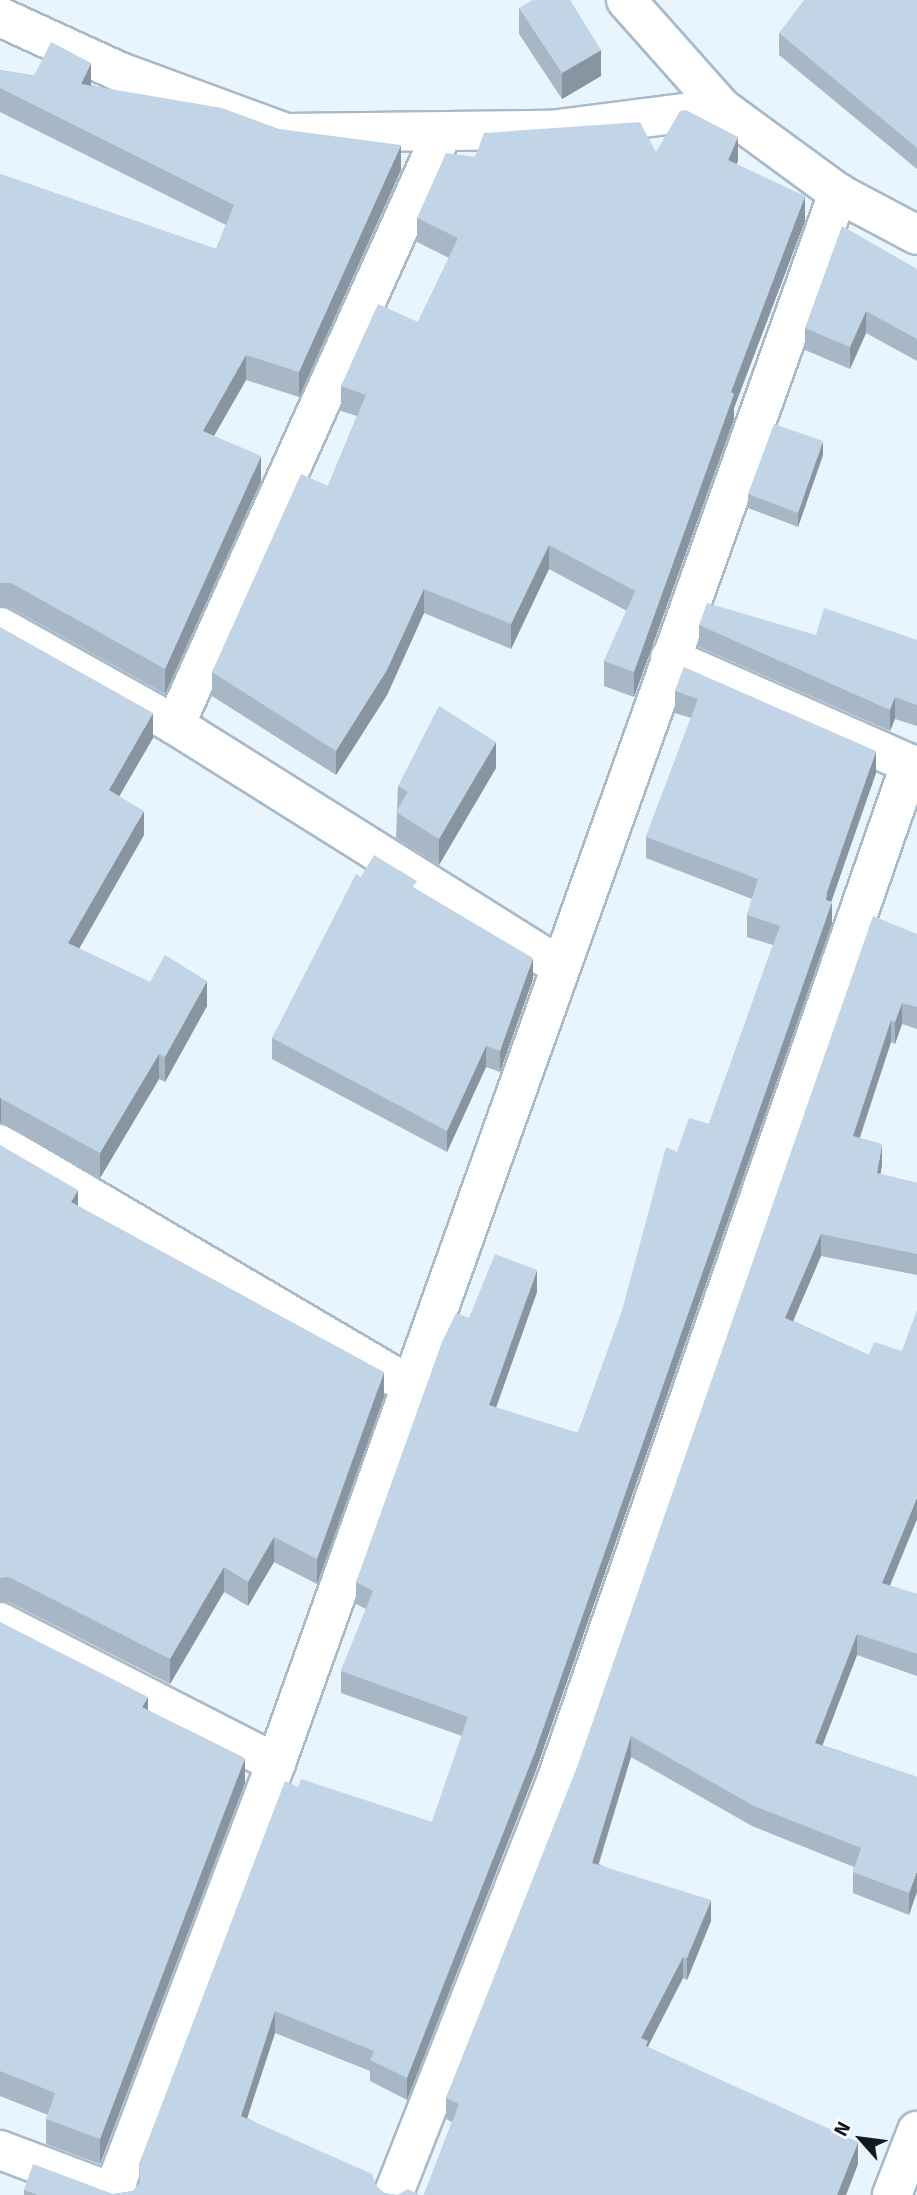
<!DOCTYPE html>
<html>
<head>
<meta charset="utf-8">
<style>
	body { margin:0 }
	#map { position:relative; width:917px; height:2195px; overflow:hidden; background:#e8f4fe; font-family:Signika,sans-serif }
	div>[style] { position:absolute }
	.roads { filter:drop-shadow(2px 0 #a7baca) drop-shadow(-2px 0 #a7baca) drop-shadow(0 2px #a7baca) drop-shadow(0 -2px #a7baca) }
	.minor>* { height:38px; margin:-19px; padding:0 19px; transform-origin:19px; border-radius:19px; background:#fff }
	.wall>* { inset:0; background:#a7b7c6 }
	.shaded-wall>* { inset:0; background:#8895a1 }
	.building>* { inset:0; background:#c2d5e6 }
	span { translate:-50% -50%; white-space:nowrap; text-align:center; line-height:1.15; -webkit-text-stroke:5px #fff; paint-order:stroke }
	.north { position:absolute; left:826px; top:2104px; width:70px; height:70px; -webkit-text-stroke:5px #fff; paint-order:stroke; rotate:298deg; font-size:19px; font-weight:700; line-height:28px; text-align:center; color:#12191f }
	.north::after { content:''; display:block; margin:auto; width:24px; height:32px; background:#12191f; clip-path:polygon(50% 0,100% 100%,50% 72%,0 100%) }
</style>
</head>
<body>
<div id="map">
	<div class="roads">
		<div class="minor">
			<i style="left:626px;top:0;width:144px;rotate:48.4deg"></i>
			<i style="left:722px;top:108px;width:144px;rotate:36.2deg"></i>
			<i style="left:838px;top:193px;width:89px;rotate:28deg"></i>
			<i style="left:0;top:17px;width:132px;rotate:24.6deg"></i>
			<i style="left:120px;top:72px;width:177px;rotate:20.2deg"></i>
			<i style="left:286px;top:133px;width:264px;rotate:-0.7deg"></i>
			<i style="left:550px;top:130px;width:173px;rotate:-7.3deg"></i>
			<i style="left:0;top:627px;width:201px;rotate:29.2deg"></i>
			<i style="left:175px;top:725px;width:452px;rotate:32.1deg"></i>
			<i style="left:670px;top:658px;width:270px;rotate:23.8deg"></i>
			<i style="left:175px;top:725px;width:649px;rotate:-65.72deg"></i>
			<i style="left:0;top:1144px;width:477px;rotate:30.5deg"></i>
			<i style="left:0;top:1622px;width:310px;rotate:27.1deg"></i>
			<i style="left:0;top:2150px;width:128px;rotate:20.6deg"></i>
			<i style="left:113px;top:2192px;width:459px;rotate:-69.2deg"></i>
			<i style="left:276px;top:1763px;width:1668px;rotate:-70.3deg"></i>
			<i style="left:393px;top:2195px;width:445px;rotate:-68.5deg"></i>
			<i style="left:556px;top:1781px;width:1076px;rotate:-70.79deg"></i>
			<i style="left:892px;top:2195px;width:69px;rotate:-68.7deg"></i>
		</div>
	</div>
	<div class="wall">
		<i style="clip-path:polygon(917px 0,917px 169px,779px 55px,779px 33px)"></i>
		<i style="clip-path:polygon(519px 8px,601px 76px,562px 99px,519px 34px)"></i>
		<i style="clip-path:polygon(0 70px,91px 85px,279px 129px,401px 170px,299px 397px,246px 380px,214px 436px,261px 481px,165px 694px,11px 608px,0 608px,0 174px,216px 249px,226px 225px,0 112px)"></i>
		<i style="clip-path:polygon(656px 152px,738px 161px,736px 164px,805px 221px,734px 408px,734px 419px,634px 697px,604px 686px,604px 661px,627px 611px,549px 569px,511px 649px,424px 613px,387px 695px,336px 775px,212px 696px,212px 672px,328px 486px,357px 416px,341px 411px,341px 386px,418px 322px,449px 258px,417px 242px,417px 218px,475px 157px)"></i>
		<i style="clip-path:polygon(917px 269px,917px 361px,866px 333px,850px 369px,805px 350px,805px 328px)"></i>
		<i style="clip-path:polygon(823px 455px,798px 527px,748px 508px,748px 494px)"></i>
		<i style="clip-path:polygon(699px 625px,816px 635px,917px 640px,917px 726px,895px 719px,890px 731px,699px 647px)"></i>
		<i style="clip-path:polygon(0 627px,153px 738px,119px 796px,144px 835px,79px 949px,150px 982px,207px 1006px,165px 1082px,159px 1079px,100px 1178px,0 1123px)"></i>
		<i style="clip-path:polygon(684px 667px,876px 773px,831px 902px,832px 923px,535px 1773px,407px 2100px,370px 2081px,370px 2071px,275px 2033px,247px 2118px,376px 2186px,384px 2193px,397px 2195px,420px 2195px,24px 2195px,24px 2190px,113px 2194px,133px 2191px,139px 2183px,139px 2164px,298px 1787px,432px 1822px,462px 1736px,341px 1693px,341px 1671px,366px 1609px,356px 1604px,356px 1582px,469px 1318px,537px 1292px,496px 1408px,578px 1433px,621px 1314px,677px 1152px,709px 1124px,773px 945px,747px 937px,747px 915px,752px 899px,646px 858px,646px 837px,691px 718px,675px 713px,675px 691px)"></i>
		<i style="clip-path:polygon(496px 768px,439px 865px,396px 838px,398px 786px)"></i>
		<i style="clip-path:polygon(361px 877px,533px 979px,500px 1072px,486px 1067px,447px 1152px,272px 1059px,272px 1038px)"></i>
		<i style="clip-path:polygon(917px 934px,917px 1029px,902px 1024px,895px 1044px,891px 1042px,860px 1138px,882px 1165px,880px 1174px,917px 1183px,917px 1275px,821px 1256px,793px 1321px,869px 1355px,902px 1351px,917px 1311px,917px 1519px,890px 1586px,917px 1594px,917px 1676px,857px 1655px,822px 1745px,917px 1777px,909px 1915px,853px 1893px,853px 1872px,854px 1867px,752px 1826px,631px 1757px,599px 1864px,711px 1921px,687px 1980px,683px 1978px,648px 2047px,858px 2164px,846px 2195px,424px 2195px,452px 2122px,446px 2119px,446px 2098px)"></i>
		<i style="clip-path:polygon(0 1145px,78px 1206px,384px 1397px,317px 1584px,274px 1562px,248px 1606px,224px 1592px,170px 1684px,9px 1602px,0 1603px)"></i>
		<i style="clip-path:polygon(0 1622px,148px 1710px,245px 1783px,100px 2164px,46px 2144px,46px 2119px,48px 2115px,0 2096px)"></i>
	</div>
	<div class="shaded-wall">
		<i style="clip-path:polygon(601px 50px,601px 76px,562px 99px,562px 73px)"></i>
		<i style="clip-path:polygon(91px 63px,91px 87px,81px 84px)"></i>
		<i style="clip-path:polygon(738px 137px,738px 161px,728px 185px,728px 160px)"></i>
		<i style="clip-path:polygon(401px 145px,401px 170px,299px 397px,299px 372px)"></i>
		<i style="clip-path:polygon(805px 196px,805px 221px,734px 408px,734px 419px,634px 697px,634px 672px,731px 392px)"></i>
		<i style="clip-path:polygon(866px 311px,866px 333px,850px 369px,850px 347px)"></i>
		<i style="clip-path:polygon(246px 355px,246px 380px,203px 455px,203px 431px)"></i>
		<i style="clip-path:polygon(823px 441px,823px 455px,798px 527px,798px 513px)"></i>
		<i style="clip-path:polygon(261px 456px,261px 481px,165px 694px,165px 669px)"></i>
		<i style="clip-path:polygon(549px 545px,549px 569px,511px 649px,511px 624px)"></i>
		<i style="clip-path:polygon(424px 589px,424px 613px,387px 695px,336px 775px,336px 751px)"></i>
		<i style="clip-path:polygon(895px 697px,895px 719px,890px 731px,890px 710px)"></i>
		<i style="clip-path:polygon(153px 713px,153px 738px,109px 814px,109px 790px)"></i>
		<i style="clip-path:polygon(496px 742px,496px 768px,439px 865px,439px 839px)"></i>
		<i style="clip-path:polygon(876px 751px,876px 773px,827px 914px,832px 902px,832px 923px,535px 1773px,407px 2100px,407px 2078px,826px 900px,827px 892px)"></i>
		<i style="clip-path:polygon(144px 811px,144px 835px,68px 968px,68px 943px)"></i>
		<i style="clip-path:polygon(533px 958px,533px 979px,500px 1072px,500px 1051px)"></i>
		<i style="clip-path:polygon(207px 981px,207px 1006px,165px 1082px,165px 1057px)"></i>
		<i style="clip-path:polygon(902px 1003px,902px 1024px,895px 1044px,895px 1022px)"></i>
		<i style="clip-path:polygon(891px 1020px,891px 1042px,853px 1157px,853px 1136px)"></i>
		<i style="clip-path:polygon(486px 1046px,486px 1067px,447px 1152px,447px 1131px)"></i>
		<i style="clip-path:polygon(159px 1054px,159px 1079px,100px 1178px,100px 1153px)"></i>
		<i style="clip-path:polygon(1px 1097px,1px 1122px,0 1123px,0 1098px)"></i>
		<i style="clip-path:polygon(882px 1144px,882px 1165px,877px 1195px,877px 1173px)"></i>
		<i style="clip-path:polygon(78px 1190px,78px 1215px,71px 1202px)"></i>
		<i style="clip-path:polygon(821px 1234px,821px 1256px,785px 1340px,785px 1318px)"></i>
		<i style="clip-path:polygon(537px 1270px,537px 1292px,489px 1427px,489px 1405px)"></i>
		<i style="clip-path:polygon(384px 1372px,384px 1397px,317px 1584px,317px 1559px)"></i>
		<i style="clip-path:polygon(917px 1498px,917px 1519px,882px 1604px,882px 1583px)"></i>
		<i style="clip-path:polygon(274px 1537px,274px 1562px,248px 1606px,248px 1582px)"></i>
		<i style="clip-path:polygon(224px 1567px,224px 1592px,170px 1684px,170px 1659px)"></i>
		<i style="clip-path:polygon(857px 1634px,857px 1655px,815px 1765px,815px 1743px)"></i>
		<i style="clip-path:polygon(148px 1697px,148px 1722px,142px 1707px)"></i>
		<i style="clip-path:polygon(631px 1736px,631px 1757px,592px 1884px,592px 1863px)"></i>
		<i style="clip-path:polygon(245px 1758px,245px 1783px,100px 2164px,100px 2139px)"></i>
		<i style="clip-path:polygon(917px 1871px,917px 1892px,909px 1915px,909px 1893px)"></i>
		<i style="clip-path:polygon(711px 1900px,711px 1921px,687px 1980px,687px 1958px)"></i>
		<i style="clip-path:polygon(683px 1957px,683px 1978px,648px 2046px,648px 2063px,641px 2038px)"></i>
		<i style="clip-path:polygon(275px 2011px,275px 2033px,241px 2137px,241px 2116px)"></i>
		<i style="clip-path:polygon(858px 2142px,858px 2164px,846px 2195px,837px 2195px)"></i>
	</div>
	<div class="building">
		<i style="clip-path:polygon(533px 0,570px 0,601px 50px,562px 73px,519px 8px)"></i>
		<i style="clip-path:polygon(804px 0,917px 0,917px 148px,779px 33px)"></i>
		<i style="clip-path:polygon(51px 42px,91px 63px,81px 84px,222px 108px,279px 129px,401px 145px,299px 372px,246px 355px,203px 431px,261px 456px,165px 669px,11px 583px,0 583px,0 174px,216px 249px,234px 205px,0 88px,0 70px,34px 76px)"></i>
		<i style="clip-path:polygon(686px 110px,738px 137px,728px 160px,805px 196px,731px 392px,734px 394px,634px 672px,604px 661px,635px 591px,549px 545px,511px 624px,424px 589px,387px 670px,336px 751px,212px 672px,301px 474px,328px 486px,366px 395px,341px 386px,378px 304px,418px 322px,458px 238px,417px 218px,446px 153px,475px 157px,484px 133px,640px 122px,656px 152px,680px 111px)"></i>
		<i style="clip-path:polygon(842px 226px,917px 269px,917px 339px,866px 311px,850px 347px,805px 328px)"></i>
		<i style="clip-path:polygon(774px 424px,823px 441px,798px 513px,748px 494px)"></i>
		<i style="clip-path:polygon(707px 603px,816px 635px,824px 608px,917px 640px,917px 705px,895px 697px,890px 710px,699px 625px)"></i>
		<i style="clip-path:polygon(0 627px,153px 713px,109px 790px,144px 811px,68px 943px,150px 982px,165px 955px,207px 981px,165px 1057px,159px 1054px,100px 1153px,0 1098px)"></i>
		<i style="clip-path:polygon(684px 667px,876px 751px,827px 892px,826px 900px,832px 902px,535px 1752px,407px 2078px,370px 2060px,374px 2051px,275px 2011px,241px 2116px,372px 2174px,376px 2186px,384px 2193px,397px 2195px,408px 2189px,420px 2195px,38px 2195px,24px 2190px,33px 2164px,113px 2194px,133px 2191px,140px 2182px,139px 2164px,285px 1781px,298px 1787px,301px 1779px,432px 1822px,468px 1717px,341px 1671px,373px 1591px,356px 1582px,442px 1342px,456px 1313px,469px 1318px,495px 1254px,537px 1270px,489px 1405px,578px 1433px,621px 1314px,666px 1147px,677px 1152px,689px 1118px,709px 1124px,780px 926px,747px 915px,758px 879px,646px 837px,698px 699px,675px 691px)"></i>
		<i style="clip-path:polygon(439px 706px,496px 742px,439px 839px,396px 812px,408px 792px,398px 786px)"></i>
		<i style="clip-path:polygon(374px 855px,417px 881px,413px 887px,533px 958px,500px 1051px,486px 1046px,447px 1131px,272px 1038px,356px 874px,361px 877px)"></i>
		<i style="clip-path:polygon(873px 916px,917px 934px,917px 1007px,902px 1003px,895px 1022px,891px 1020px,853px 1136px,882px 1144px,877px 1173px,917px 1183px,917px 1254px,821px 1234px,785px 1318px,869px 1355px,874px 1342px,902px 1351px,917px 1311px,917px 1498px,882px 1583px,917px 1594px,917px 1654px,857px 1634px,815px 1743px,917px 1777px,917px 1871px,909px 1893px,853px 1872px,861px 1848px,752px 1805px,631px 1736px,592px 1863px,711px 1900px,687px 1958px,683px 1957px,641px 2038px,648px 2041px,646px 2046px,858px 2142px,837px 2195px,424px 2195px,459px 2104px,446px 2098px,577px 1767px)"></i>
		<i style="clip-path:polygon(0 1145px,78px 1190px,71px 1202px,384px 1372px,317px 1559px,274px 1537px,248px 1582px,224px 1567px,170px 1659px,9px 1577px,0 1578px)"></i>
		<i style="clip-path:polygon(0 1622px,148px 1697px,142px 1707px,245px 1758px,100px 2139px,46px 2119px,55px 2093px,0 2071px)"></i>
	</div>
	<div class="north">N</div>
</div>
</body>
</html>
